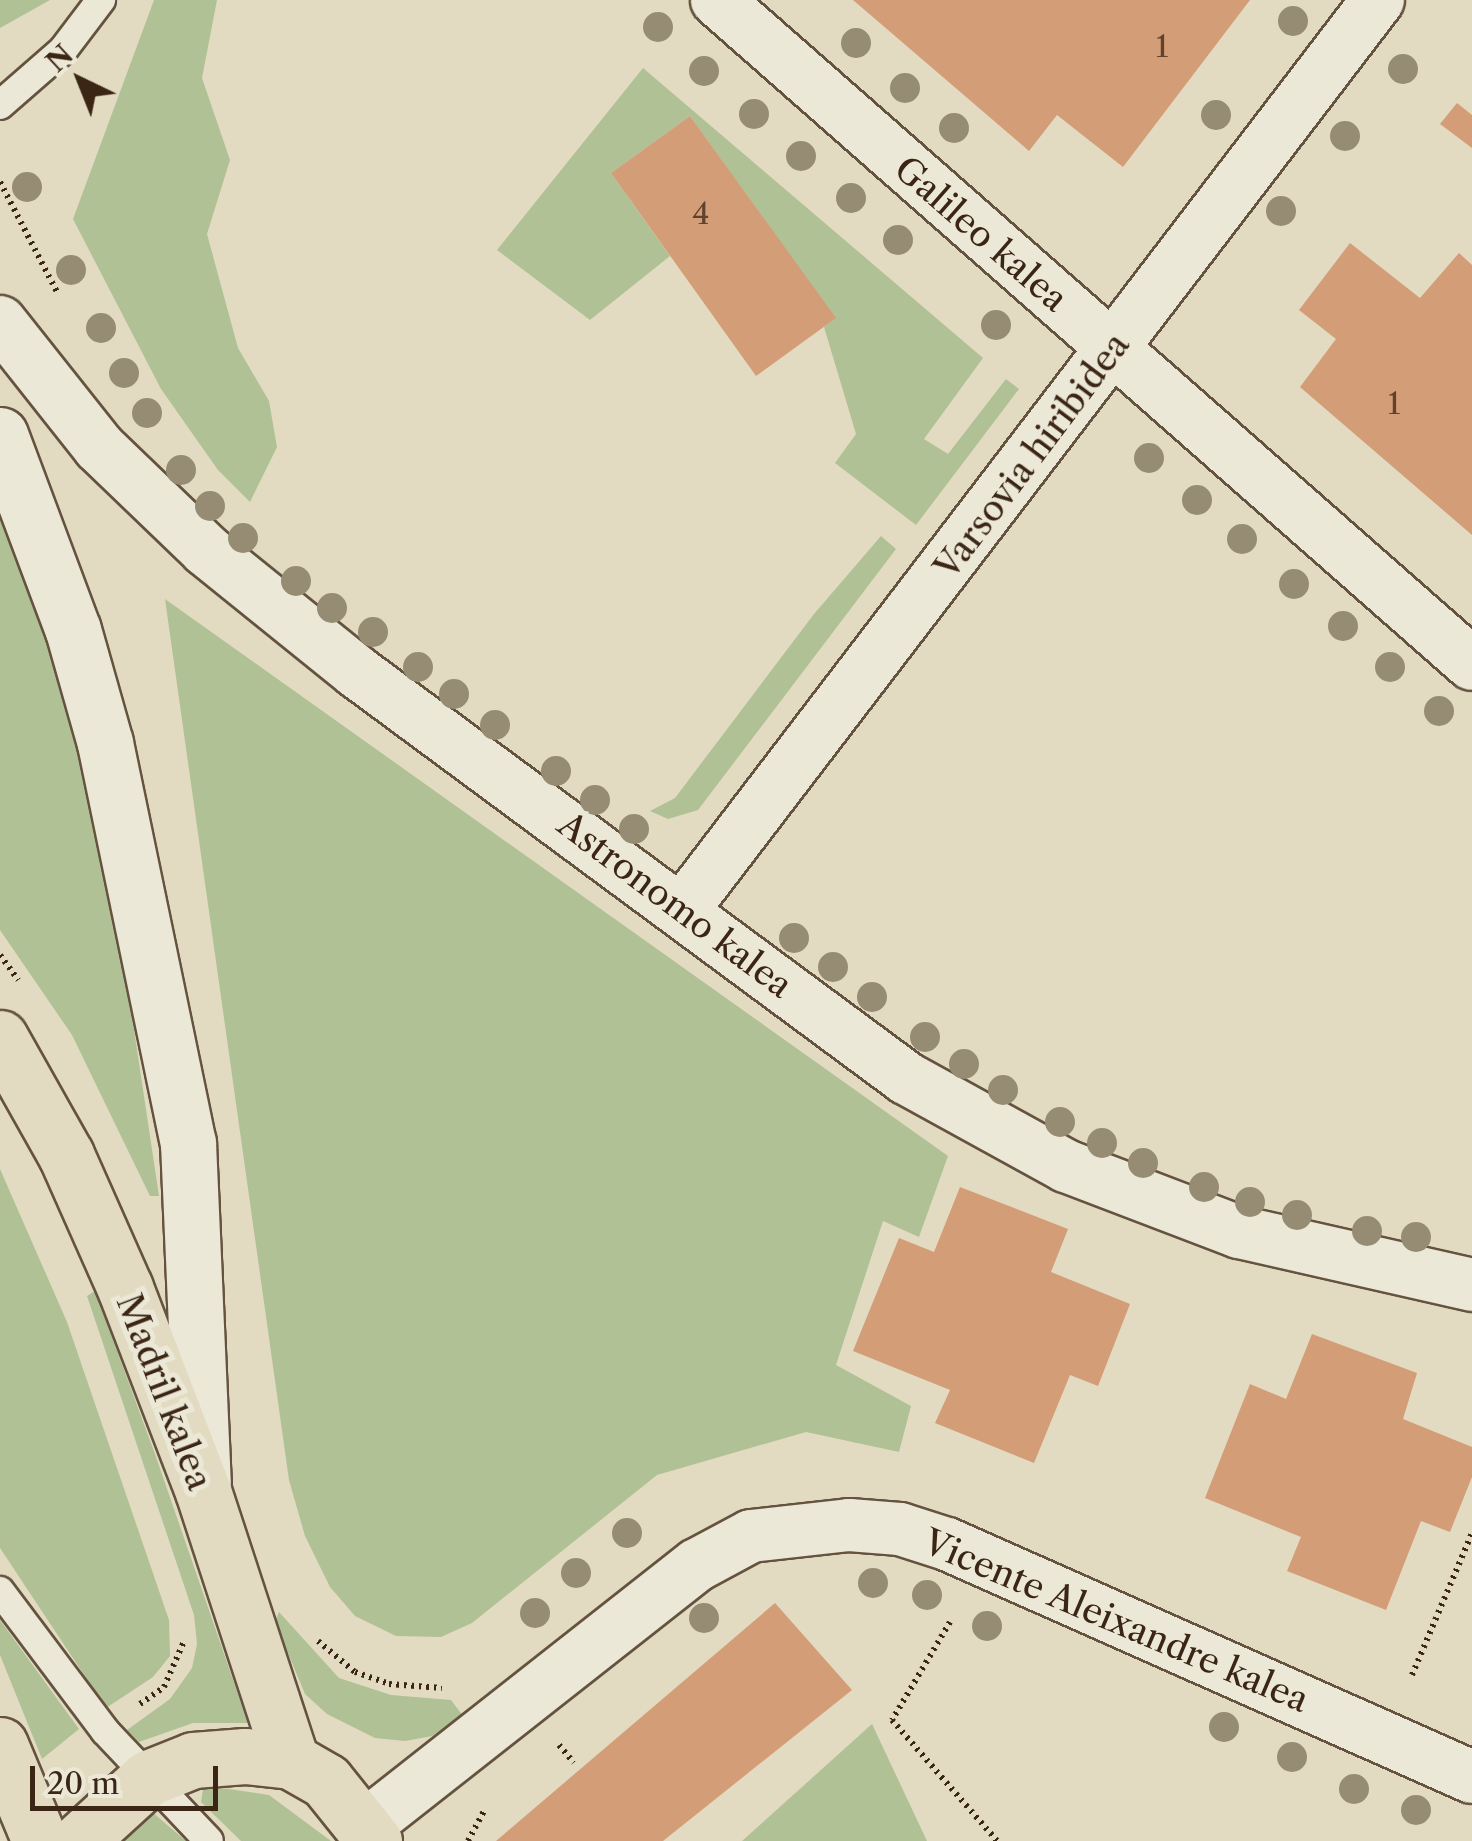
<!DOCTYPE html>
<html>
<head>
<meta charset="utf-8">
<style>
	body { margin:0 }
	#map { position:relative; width:1472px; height:1841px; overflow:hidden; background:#e2dbc1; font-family:"Libre Caslon Text",serif }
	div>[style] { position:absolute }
	.green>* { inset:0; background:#b0c195 }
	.building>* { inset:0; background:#d39d78 }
	.path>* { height:6px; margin-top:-3px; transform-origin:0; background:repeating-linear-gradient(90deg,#3b2514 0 2.5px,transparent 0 7.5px) }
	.roads { filter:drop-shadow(2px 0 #65523f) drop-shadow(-2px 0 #65523f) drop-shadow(0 2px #65523f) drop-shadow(0 -2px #65523f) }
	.lane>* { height:28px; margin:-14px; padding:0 14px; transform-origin:14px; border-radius:14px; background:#ece8d7 }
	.street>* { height:52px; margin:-26px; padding:0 26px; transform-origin:26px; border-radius:26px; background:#ece8d7 }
	.secondary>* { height:55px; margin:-27.5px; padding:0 27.5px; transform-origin:27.5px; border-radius:27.5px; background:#ece8d7 }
	.primary>* { height:55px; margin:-27.5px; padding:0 27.5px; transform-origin:27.5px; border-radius:27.5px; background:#e2dbc1 }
	.trees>* { width:30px; height:30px; margin:-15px; border-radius:50%; background:#968c73 }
	span { translate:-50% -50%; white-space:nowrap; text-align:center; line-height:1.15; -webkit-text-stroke:10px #ece8d7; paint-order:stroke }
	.number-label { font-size:30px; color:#61432d }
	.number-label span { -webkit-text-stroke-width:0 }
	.street-label { font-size:35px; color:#3b2514 }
	.north { position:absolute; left:30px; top:30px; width:100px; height:100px; -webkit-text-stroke:8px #ece8d7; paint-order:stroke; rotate:317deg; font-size:28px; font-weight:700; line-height:40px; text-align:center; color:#3b2514 }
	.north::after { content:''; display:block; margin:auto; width:35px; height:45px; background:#3b2514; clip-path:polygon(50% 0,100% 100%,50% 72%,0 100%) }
	.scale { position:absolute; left:30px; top:1766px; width:188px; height:45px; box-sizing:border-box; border:5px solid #3b2514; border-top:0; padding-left:12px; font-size:30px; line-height:35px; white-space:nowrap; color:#3b2514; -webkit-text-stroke:8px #ece8d7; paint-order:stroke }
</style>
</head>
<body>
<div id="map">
	<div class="green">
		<i style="clip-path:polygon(0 0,50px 0,0 28px)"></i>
		<i style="clip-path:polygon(154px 0,217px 0,202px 78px,230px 160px,207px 234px,238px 348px,269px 401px,277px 447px,250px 502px,218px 470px,161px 389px,73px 219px)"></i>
		<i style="clip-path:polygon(643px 68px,983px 358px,924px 439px,948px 454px,1006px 379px,1019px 389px,916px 525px,835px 463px,856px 434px,824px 327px,835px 318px,690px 116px,611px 173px,670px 256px,590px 320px,497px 250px)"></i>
		<i style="clip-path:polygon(0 508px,74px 709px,112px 883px,159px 1196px,150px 1196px,72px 1035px,0 930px)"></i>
		<i style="clip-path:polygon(881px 536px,896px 549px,698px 810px,668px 819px,650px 811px,675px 798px,814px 614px)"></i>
		<i style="clip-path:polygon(165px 599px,948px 1156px,919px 1237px,883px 1221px,836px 1365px,911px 1406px,899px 1452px,806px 1432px,657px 1475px,472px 1623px,441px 1637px,396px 1636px,355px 1616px,330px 1587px,305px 1536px,289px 1480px)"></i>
		<i style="clip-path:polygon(0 1169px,67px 1322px,169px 1620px,170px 1656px,153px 1677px,106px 1708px,0 1548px)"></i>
		<i style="clip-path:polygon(95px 1291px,155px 1454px,248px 1723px,193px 1723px,139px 1742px,127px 1730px,170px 1699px,192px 1668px,197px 1644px,194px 1615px,87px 1296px)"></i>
		<i style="clip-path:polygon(279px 1612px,339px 1678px,391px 1695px,451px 1700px,463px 1716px,432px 1736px,405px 1741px,375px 1738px,327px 1714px,305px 1694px,275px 1622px)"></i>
		<i style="clip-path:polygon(0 1620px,79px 1729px,42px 1759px,0 1655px)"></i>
		<i style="clip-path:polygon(872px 1724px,927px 1841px,742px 1841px)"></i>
		<i style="clip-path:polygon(215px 1787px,269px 1795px,331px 1841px,241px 1841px,201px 1802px,203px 1789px)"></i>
		<i style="clip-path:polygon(145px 1806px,186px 1841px,116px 1841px)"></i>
	</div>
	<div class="building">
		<i style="clip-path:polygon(853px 0,1250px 0,1123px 167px,1057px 115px,1029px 151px)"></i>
		<i style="clip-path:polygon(1457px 103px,1472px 115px,1472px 148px,1440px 124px)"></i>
		<i style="clip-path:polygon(690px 116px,836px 318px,756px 376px,611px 173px)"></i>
		<i style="clip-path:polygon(1350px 243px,1420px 298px,1459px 253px,1472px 265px,1472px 535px,1300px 387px,1336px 339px,1299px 310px)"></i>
		<i style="clip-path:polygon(960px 1187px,1068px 1229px,1051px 1272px,1130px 1304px,1098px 1386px,1070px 1375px,1034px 1463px,935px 1423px,950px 1390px,853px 1351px,899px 1238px,934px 1252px)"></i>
		<i style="clip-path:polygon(1312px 1334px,1417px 1373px,1403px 1419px,1472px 1447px,1472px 1477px,1450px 1532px,1421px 1521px,1386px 1610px,1287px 1571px,1301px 1537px,1205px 1498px,1250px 1384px,1286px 1399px)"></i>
		<i style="clip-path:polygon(775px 1603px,852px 1690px,663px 1841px,496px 1841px)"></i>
	</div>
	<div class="path">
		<i style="left:0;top:182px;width:126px;rotate:62.6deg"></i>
		<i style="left:0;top:955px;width:31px;rotate:54deg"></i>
		<i style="left:950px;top:1622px;width:114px;rotate:120.6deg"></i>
		<i style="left:892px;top:1720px;width:160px;rotate:49deg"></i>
		<i style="left:318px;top:1641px;width:48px;rotate:40deg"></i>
		<i style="left:355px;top:1672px;width:36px;rotate:19deg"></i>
		<i style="left:389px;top:1684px;width:53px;rotate:4.3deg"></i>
		<i style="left:1412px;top:1675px;width:154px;rotate:-67.1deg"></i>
		<i style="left:140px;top:1704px;width:29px;rotate:-35deg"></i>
		<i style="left:164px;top:1687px;width:52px;rotate:-66.4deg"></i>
		<i style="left:559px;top:1745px;width:23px;rotate:50deg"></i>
		<i style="left:468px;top:1841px;width:34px;rotate:-62deg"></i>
	</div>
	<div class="roads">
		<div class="lane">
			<i style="left:0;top:105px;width:84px;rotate:-41.1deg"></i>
			<i style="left:63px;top:50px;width:63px;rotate:-52.8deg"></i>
			<i style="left:0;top:1591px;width:175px;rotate:53.1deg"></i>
			<i style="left:105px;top:1731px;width:151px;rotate:46.6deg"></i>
		</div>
		<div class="street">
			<i style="left:717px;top:0;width:1005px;rotate:41.33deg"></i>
			<i style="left:0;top:322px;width:159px;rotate:51.6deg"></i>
			<i style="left:99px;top:447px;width:149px;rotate:43.9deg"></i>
			<i style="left:206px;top:550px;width:194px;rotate:38.9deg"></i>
			<i style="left:357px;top:672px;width:683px;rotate:36.48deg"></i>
			<i style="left:906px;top:1078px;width:183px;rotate:28.8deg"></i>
			<i style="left:1066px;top:1166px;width:185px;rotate:20.9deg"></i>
			<i style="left:1239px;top:1232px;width:239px;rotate:12.8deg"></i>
			<i style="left:683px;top:909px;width:1144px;rotate:-52.6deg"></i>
			<i style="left:365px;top:1826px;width:422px;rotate:-38.2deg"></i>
			<i style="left:697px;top:1565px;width:61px;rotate:-28.2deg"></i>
			<i style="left:751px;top:1536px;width:99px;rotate:-6.4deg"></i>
			<i style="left:849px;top:1525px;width:51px;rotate:4.5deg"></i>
			<i style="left:900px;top:1529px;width:49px;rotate:17.7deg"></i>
			<i style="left:947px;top:1544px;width:574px;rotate:23.93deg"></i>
		</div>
		<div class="secondary">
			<i style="left:0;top:435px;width:208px;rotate:69.5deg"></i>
			<i style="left:73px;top:630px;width:117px;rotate:74.2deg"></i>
			<i style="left:105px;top:743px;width:409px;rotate:78.3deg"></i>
			<i style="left:188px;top:1143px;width:340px;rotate:87.5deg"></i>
		</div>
		<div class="primary">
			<i style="left:0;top:1038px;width:134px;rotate:60.6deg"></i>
			<i style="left:66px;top:1155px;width:145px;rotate:66.1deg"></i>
			<i style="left:125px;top:1288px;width:217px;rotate:69deg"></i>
			<i style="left:203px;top:1491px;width:284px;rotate:71.9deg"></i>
			<i style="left:0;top:1745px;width:104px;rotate:67.4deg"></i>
			<i style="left:79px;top:1841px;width:93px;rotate:-42.4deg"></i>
			<i style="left:148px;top:1778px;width:48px;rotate:-21.8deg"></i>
			<i style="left:193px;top:1760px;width:52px;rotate:-4.4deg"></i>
			<i style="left:245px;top:1756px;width:46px;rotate:6.2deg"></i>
			<i style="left:291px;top:1761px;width:40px;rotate:29.7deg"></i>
			<i style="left:326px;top:1781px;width:77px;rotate:51.3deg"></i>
		</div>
	</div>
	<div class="trees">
		<i style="left:1293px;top:21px"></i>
		<i style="left:658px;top:27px"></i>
		<i style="left:856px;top:43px"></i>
		<i style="left:1403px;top:69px"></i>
		<i style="left:704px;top:71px"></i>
		<i style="left:905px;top:88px"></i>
		<i style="left:754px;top:114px"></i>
		<i style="left:1216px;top:115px"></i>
		<i style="left:954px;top:128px"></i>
		<i style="left:1345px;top:136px"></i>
		<i style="left:801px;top:156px"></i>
		<i style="left:27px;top:187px"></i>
		<i style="left:851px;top:198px"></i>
		<i style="left:1281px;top:211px"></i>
		<i style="left:898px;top:240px"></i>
		<i style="left:71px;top:270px"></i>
		<i style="left:996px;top:325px"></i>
		<i style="left:101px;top:328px"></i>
		<i style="left:124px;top:373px"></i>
		<i style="left:147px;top:413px"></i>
		<i style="left:1149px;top:458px"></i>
		<i style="left:181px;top:470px"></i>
		<i style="left:1197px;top:500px"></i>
		<i style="left:210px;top:506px"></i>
		<i style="left:243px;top:538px"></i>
		<i style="left:1242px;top:539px"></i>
		<i style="left:296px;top:581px"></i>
		<i style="left:1294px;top:584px"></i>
		<i style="left:332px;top:608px"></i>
		<i style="left:1343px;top:626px"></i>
		<i style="left:373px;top:632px"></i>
		<i style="left:418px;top:667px"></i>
		<i style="left:1390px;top:667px"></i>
		<i style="left:454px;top:694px"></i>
		<i style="left:1439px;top:711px"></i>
		<i style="left:495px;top:725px"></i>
		<i style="left:556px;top:771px"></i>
		<i style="left:595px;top:800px"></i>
		<i style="left:634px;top:829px"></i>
		<i style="left:794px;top:938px"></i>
		<i style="left:833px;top:967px"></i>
		<i style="left:872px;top:997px"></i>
		<i style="left:925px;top:1037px"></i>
		<i style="left:964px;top:1064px"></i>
		<i style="left:1003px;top:1090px"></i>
		<i style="left:1060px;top:1122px"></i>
		<i style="left:1102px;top:1143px"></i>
		<i style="left:1143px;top:1163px"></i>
		<i style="left:1204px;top:1187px"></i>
		<i style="left:1250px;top:1202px"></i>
		<i style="left:1297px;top:1215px"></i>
		<i style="left:1367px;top:1231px"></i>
		<i style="left:1416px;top:1237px"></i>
		<i style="left:627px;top:1533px"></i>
		<i style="left:576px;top:1573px"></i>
		<i style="left:873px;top:1583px"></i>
		<i style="left:927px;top:1595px"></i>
		<i style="left:535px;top:1613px"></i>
		<i style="left:704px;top:1618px"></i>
		<i style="left:987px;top:1626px"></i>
		<i style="left:1224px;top:1727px"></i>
		<i style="left:1292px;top:1757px"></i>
		<i style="left:1354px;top:1789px"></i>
		<i style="left:1416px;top:1810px"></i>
	</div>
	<div class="number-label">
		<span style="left:1162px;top:47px">1</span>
		<span style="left:701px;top:214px">4</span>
		<span style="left:1394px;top:404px">1</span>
	</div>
	<div class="street-label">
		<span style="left:981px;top:234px;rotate:41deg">Galileo kalea</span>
		<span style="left:1032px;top:456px;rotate:-53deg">Varsovia hiribidea</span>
		<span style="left:675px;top:905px;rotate:37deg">Astronomo kalea</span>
		<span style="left:164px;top:1392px;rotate:69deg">Madril kalea</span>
		<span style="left:1116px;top:1621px;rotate:23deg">Vicente Aleixandre kalea</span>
	</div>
	<div class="north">N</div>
	<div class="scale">20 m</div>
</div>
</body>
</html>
